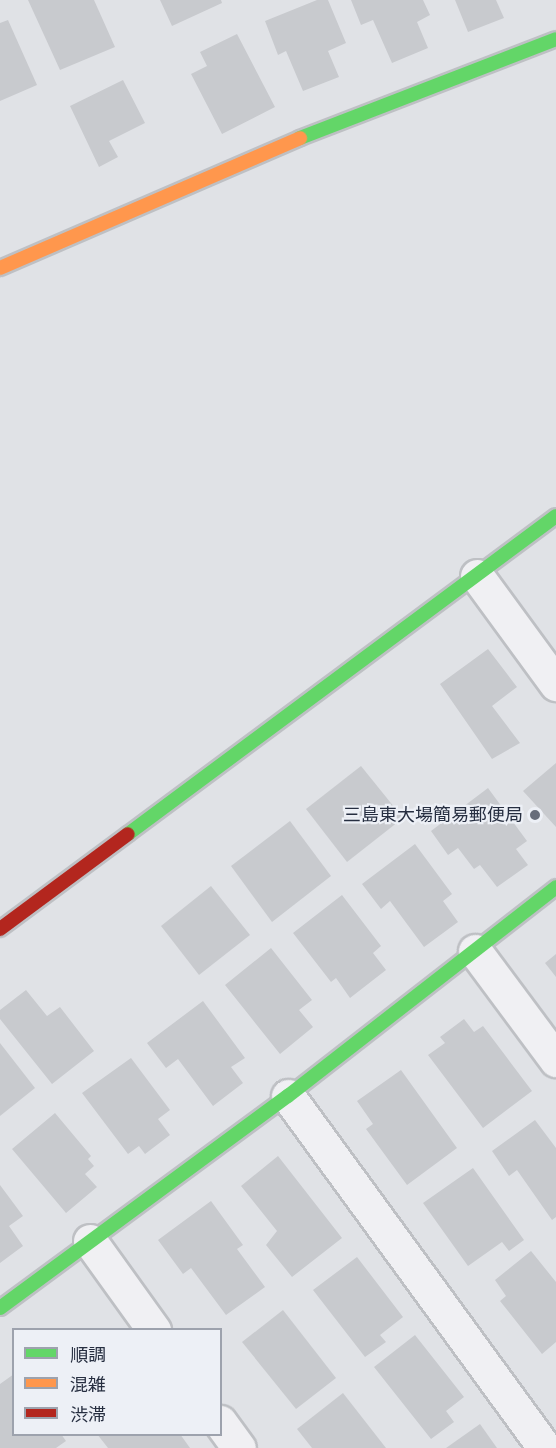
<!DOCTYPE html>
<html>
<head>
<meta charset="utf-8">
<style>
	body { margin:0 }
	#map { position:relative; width:556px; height:1448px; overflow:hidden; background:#e0e2e6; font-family:Quicksand,"Noto Sans JP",sans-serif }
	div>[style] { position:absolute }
	.building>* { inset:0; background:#c8cace }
	.roads { filter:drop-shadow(2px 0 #bec0c4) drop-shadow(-2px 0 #bec0c4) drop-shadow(0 2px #bec0c4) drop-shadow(0 -2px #bec0c4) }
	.street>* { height:33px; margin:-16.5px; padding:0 16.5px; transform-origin:16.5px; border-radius:16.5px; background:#f0f0f3 }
	.fast>* { height:14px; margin:-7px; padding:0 7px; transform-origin:7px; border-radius:7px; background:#63d668 }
	.slow>* { height:14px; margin:-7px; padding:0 7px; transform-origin:7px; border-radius:7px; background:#ff974d }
	.jam>* { height:14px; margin:-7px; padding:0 7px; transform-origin:7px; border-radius:7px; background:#b3261e }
	.dots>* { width:16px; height:16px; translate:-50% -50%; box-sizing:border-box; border:3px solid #edf0f6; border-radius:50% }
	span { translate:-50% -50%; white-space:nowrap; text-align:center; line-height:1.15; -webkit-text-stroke:4.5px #edf0f6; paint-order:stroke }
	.poi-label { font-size:18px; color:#262e40 }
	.right { translate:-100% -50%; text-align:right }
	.legend { position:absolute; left:12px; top:1328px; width:210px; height:108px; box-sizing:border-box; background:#edf0f6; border:2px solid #9da2ad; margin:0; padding:8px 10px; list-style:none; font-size:18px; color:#262e40 }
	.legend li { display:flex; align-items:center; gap:12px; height:30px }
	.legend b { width:30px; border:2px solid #9da2ad }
</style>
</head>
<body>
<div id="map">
	<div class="building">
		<i style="clip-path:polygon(28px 0,94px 0,115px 47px,60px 70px)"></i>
		<i style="clip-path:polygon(160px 0,221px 0,222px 3px,172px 26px)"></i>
		<i style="clip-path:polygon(317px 0,328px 0,346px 43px,328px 51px,339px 77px,303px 91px,286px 51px,278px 55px,265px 21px)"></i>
		<i style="clip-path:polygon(351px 0,423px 0,430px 15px,417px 22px,428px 48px,392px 63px,373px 20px,361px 25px)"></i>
		<i style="clip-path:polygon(455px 0,496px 0,504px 18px,468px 32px)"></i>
		<i style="clip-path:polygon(8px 20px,37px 85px,0 101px,0 23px)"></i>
		<i style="clip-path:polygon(237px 34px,275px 107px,222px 134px,191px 74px,207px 66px,200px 52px)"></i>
		<i style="clip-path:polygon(123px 80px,145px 123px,109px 141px,118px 157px,99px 167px,70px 106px)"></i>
		<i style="clip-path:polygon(488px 649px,517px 687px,492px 706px,520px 743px,492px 759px,440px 684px)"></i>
		<i style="clip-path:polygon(556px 763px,556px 827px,523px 791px)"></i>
		<i style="clip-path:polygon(361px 766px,403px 818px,347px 862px,306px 809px)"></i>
		<i style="clip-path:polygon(488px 788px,527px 841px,516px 849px,528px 865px,497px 887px,480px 865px,474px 869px,458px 848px,448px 855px,431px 831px)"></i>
		<i style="clip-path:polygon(290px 821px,331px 876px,272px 922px,231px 866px)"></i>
		<i style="clip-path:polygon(415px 844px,452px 894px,443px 901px,458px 922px,424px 947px,390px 901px,381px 909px,362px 884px)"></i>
		<i style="clip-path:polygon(211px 886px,250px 935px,199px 975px,161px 926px)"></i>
		<i style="clip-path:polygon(342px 895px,381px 946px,373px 953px,386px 970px,350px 998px,336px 978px,331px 982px,293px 933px)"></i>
		<i style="clip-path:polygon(271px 948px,312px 1000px,299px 1010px,313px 1027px,280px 1054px,225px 985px)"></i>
		<i style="clip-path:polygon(556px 954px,556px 977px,545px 963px)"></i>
		<i style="clip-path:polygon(26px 990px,47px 1016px,60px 1007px,94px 1051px,52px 1084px,0 1019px,0 1010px)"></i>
		<i style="clip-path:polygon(203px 1001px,245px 1058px,231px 1067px,243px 1083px,213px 1106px,178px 1059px,166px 1068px,147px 1043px)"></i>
		<i style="clip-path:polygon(464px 1019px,474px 1032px,483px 1026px,532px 1091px,483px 1128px,428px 1055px,445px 1043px,440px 1037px)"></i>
		<i style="clip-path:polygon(0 1043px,35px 1088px,0 1116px)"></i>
		<i style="clip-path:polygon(131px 1058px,170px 1110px,158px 1119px,170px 1135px,145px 1154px,139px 1146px,128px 1154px,82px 1093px)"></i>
		<i style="clip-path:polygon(401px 1070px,457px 1148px,407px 1185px,366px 1129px,373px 1124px,357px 1101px)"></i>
		<i style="clip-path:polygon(55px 1113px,91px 1156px,88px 1159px,94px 1166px,85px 1174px,97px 1187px,66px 1213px,12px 1149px)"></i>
		<i style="clip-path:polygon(535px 1120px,556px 1148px,556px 1217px,552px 1220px,517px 1170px,509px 1176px,492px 1151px)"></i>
		<i style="clip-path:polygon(278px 1156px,342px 1238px,292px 1277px,266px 1245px,277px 1231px,241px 1186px)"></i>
		<i style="clip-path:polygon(473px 1168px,524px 1240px,509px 1251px,502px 1242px,468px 1266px,423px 1203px)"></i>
		<i style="clip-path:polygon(0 1185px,23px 1216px,9px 1226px,23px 1246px,0 1263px)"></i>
		<i style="clip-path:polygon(211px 1201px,243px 1245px,237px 1249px,265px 1287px,226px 1315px,191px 1268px,183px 1274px,158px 1240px)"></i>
		<i style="clip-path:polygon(531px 1251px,556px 1282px,556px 1342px,542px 1354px,500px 1301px,506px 1296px,495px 1280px)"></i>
		<i style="clip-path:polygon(357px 1257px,403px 1317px,380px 1335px,386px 1342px,365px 1357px,313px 1290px)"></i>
		<i style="clip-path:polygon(283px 1310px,336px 1378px,296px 1409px,242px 1342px)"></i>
		<i style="clip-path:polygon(415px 1335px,464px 1397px,446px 1411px,454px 1422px,431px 1439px,374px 1367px)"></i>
		<i style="clip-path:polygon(14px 1374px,14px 1434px,61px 1434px,66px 1441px,56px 1448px,0 1448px,0 1384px)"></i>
		<i style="clip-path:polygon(343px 1393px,386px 1448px,312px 1448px,297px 1429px)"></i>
		<i style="clip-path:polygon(480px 1424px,497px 1448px,446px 1448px)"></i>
		<i style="clip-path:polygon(97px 1434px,180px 1434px,190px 1448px,108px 1448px)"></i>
	</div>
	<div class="roads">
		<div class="street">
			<i style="left:477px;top:576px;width:134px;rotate:53.8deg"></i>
			<i style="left:475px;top:951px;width:136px;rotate:53.4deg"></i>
			<i style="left:288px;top:1096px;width:436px;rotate:53.9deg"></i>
			<i style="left:90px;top:1241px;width:110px;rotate:54.3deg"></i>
			<i style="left:220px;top:1422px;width:32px;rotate:54deg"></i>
		</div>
		<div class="fast">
			<i style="left:300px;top:138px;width:274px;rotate:-21.1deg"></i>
			<i style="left:128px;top:834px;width:533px;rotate:-36.61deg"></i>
			<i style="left:0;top:1308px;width:358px;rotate:-36.4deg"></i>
			<i style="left:288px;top:1096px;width:340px;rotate:-37.9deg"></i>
		</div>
		<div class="slow">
			<i style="left:0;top:268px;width:327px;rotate:-23.4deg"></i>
		</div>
		<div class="jam">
			<i style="left:0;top:929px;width:159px;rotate:-36.6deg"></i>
		</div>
	</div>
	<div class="dots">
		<i style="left:535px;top:815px;background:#676d7a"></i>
	</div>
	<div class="poi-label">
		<span class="right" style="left:523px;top:815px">三島東大場簡易郵便局</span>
	</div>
	<ul class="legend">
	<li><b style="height:8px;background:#63d668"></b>順調</li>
	<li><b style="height:8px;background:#ff974d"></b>混雑</li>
	<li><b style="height:8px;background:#b3261e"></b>渋滞</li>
	</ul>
</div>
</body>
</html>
